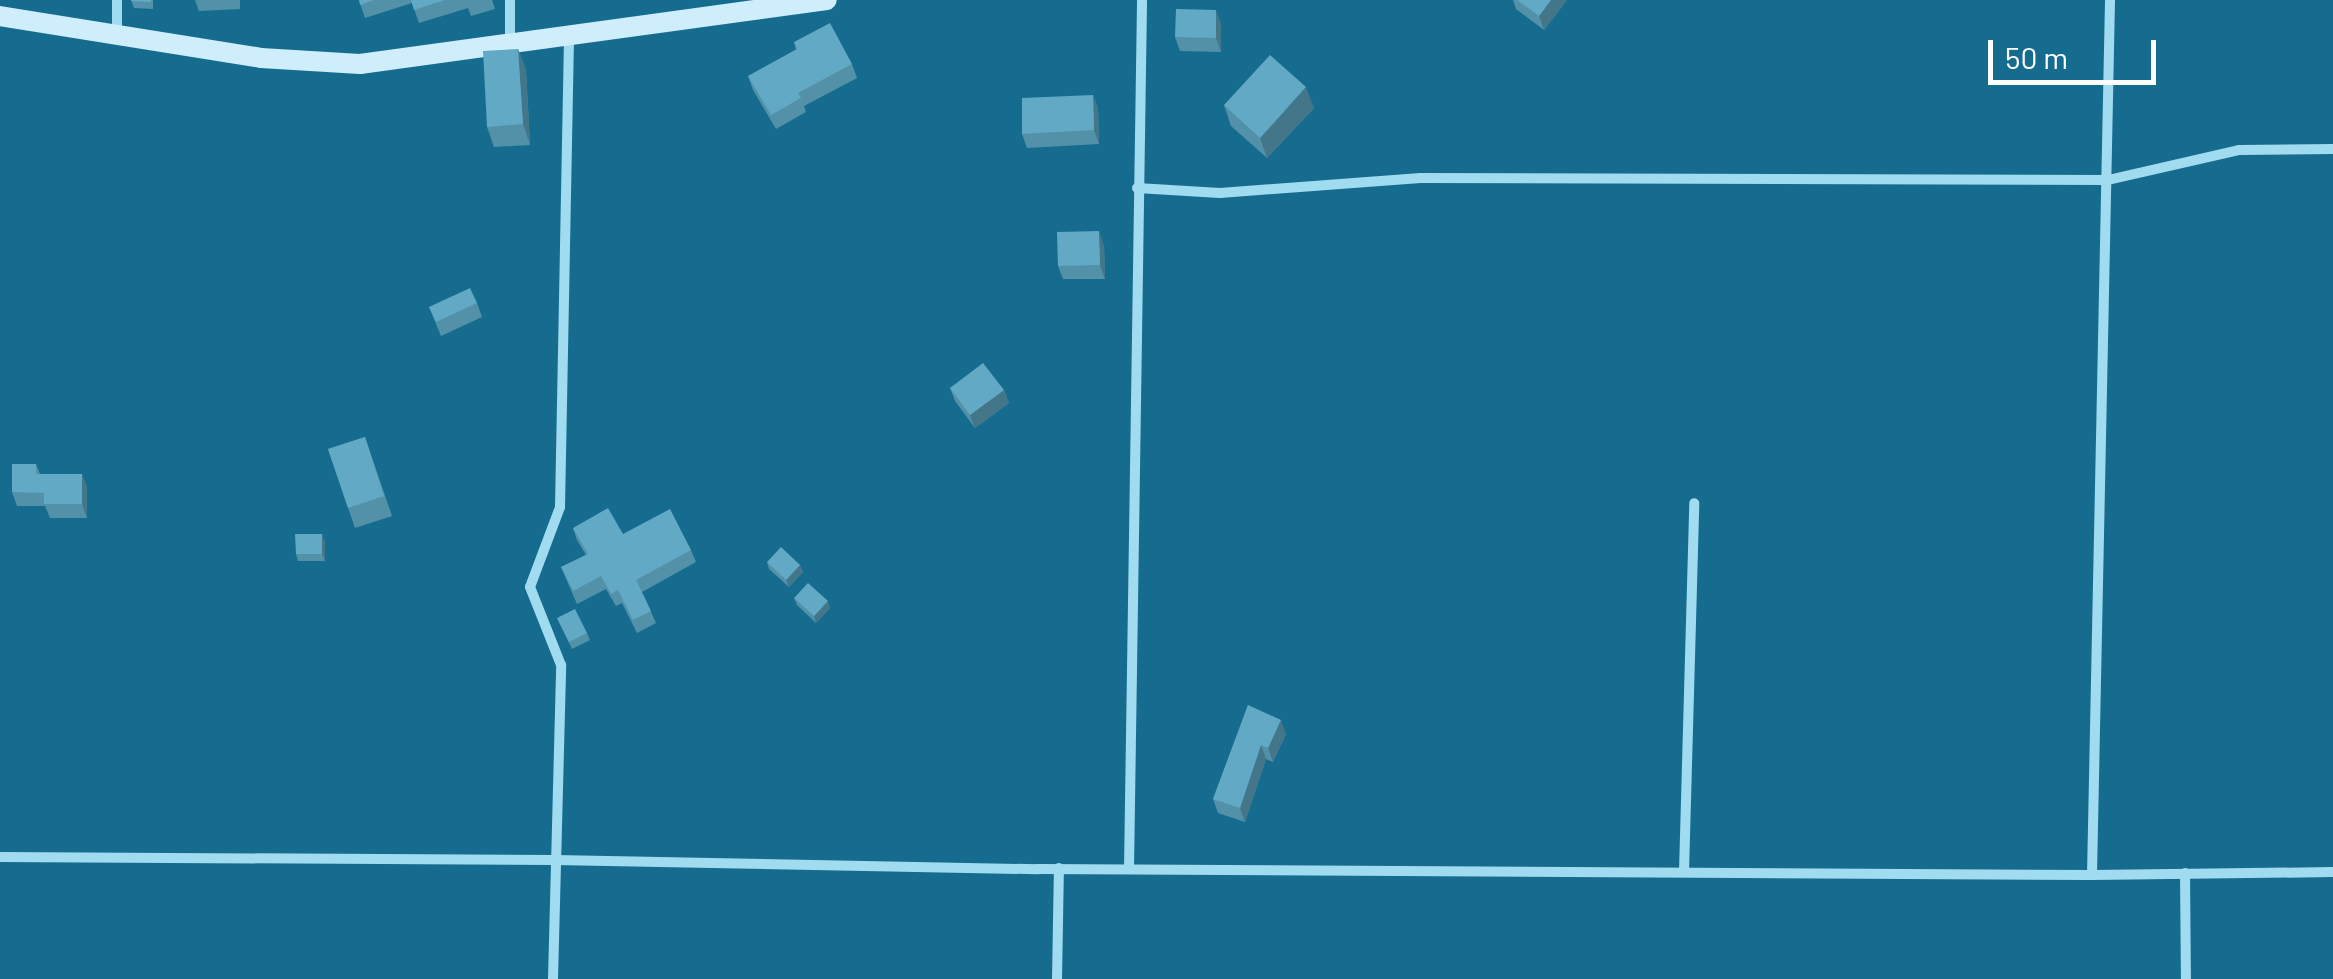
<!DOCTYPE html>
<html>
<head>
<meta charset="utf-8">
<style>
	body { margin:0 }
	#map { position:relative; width:2333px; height:979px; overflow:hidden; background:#166c8e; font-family:Barlow,sans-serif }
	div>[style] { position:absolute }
	.street>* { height:10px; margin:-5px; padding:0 5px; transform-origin:5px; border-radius:5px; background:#a1dbf0 }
	.secondary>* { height:20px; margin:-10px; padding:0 10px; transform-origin:10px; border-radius:10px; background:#cfeefb }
	.wall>* { inset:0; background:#5391a9 }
	.shaded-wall>* { inset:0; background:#447689 }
	.building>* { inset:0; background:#61a9c4 }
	span { translate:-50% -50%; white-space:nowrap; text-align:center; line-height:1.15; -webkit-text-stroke:10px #166c8e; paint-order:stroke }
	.scale { position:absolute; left:1988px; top:40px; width:168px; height:45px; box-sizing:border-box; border:5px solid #fff; border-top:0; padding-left:12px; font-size:30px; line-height:35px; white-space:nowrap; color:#fff; -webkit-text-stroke:8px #166c8e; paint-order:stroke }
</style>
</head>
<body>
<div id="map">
	<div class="street">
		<i style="left:117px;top:34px;width:34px;rotate:-90deg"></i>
		<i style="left:510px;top:43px;width:43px;rotate:-90deg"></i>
		<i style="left:1137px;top:188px;width:83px;rotate:3.4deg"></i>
		<i style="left:1220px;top:193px;width:201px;rotate:-4.3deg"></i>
		<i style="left:1420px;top:178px;width:688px;rotate:0.17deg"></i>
		<i style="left:2108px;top:180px;width:134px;rotate:-12.9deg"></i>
		<i style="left:2239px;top:150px;width:94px;rotate:-0.6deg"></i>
		<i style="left:0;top:857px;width:555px;rotate:0.31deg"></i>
		<i style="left:555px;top:860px;width:483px;rotate:1.1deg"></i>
		<i style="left:1038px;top:869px;width:1054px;rotate:0.33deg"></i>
		<i style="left:2092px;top:875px;width:241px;rotate:-0.7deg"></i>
		<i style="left:1129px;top:869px;width:869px;rotate:-89.14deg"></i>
		<i style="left:1684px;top:872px;width:369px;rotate:-88.4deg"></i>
		<i style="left:2185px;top:873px;width:106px;rotate:89.5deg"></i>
		<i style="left:2092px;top:875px;width:875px;rotate:-88.82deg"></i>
		<i style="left:553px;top:979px;width:314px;rotate:-88.5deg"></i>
		<i style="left:561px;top:665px;width:84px;rotate:-111.7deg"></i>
		<i style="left:530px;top:587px;width:85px;rotate:-69.4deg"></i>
		<i style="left:560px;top:507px;width:472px;rotate:-88.9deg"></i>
		<i style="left:1057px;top:979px;width:111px;rotate:-89deg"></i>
	</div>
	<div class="secondary">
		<i style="left:0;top:16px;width:264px;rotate:9.1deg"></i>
		<i style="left:261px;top:58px;width:99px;rotate:3.5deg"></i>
		<i style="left:360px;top:64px;width:471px;rotate:-7.8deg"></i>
	</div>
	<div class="wall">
		<i style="clip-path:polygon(131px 0,153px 0,153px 9px,134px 8px)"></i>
		<i style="clip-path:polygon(195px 0,240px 0,240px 9px,199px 11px)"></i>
		<i style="clip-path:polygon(359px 0,492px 0,495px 9px,471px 16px,468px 8px,419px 23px,412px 3px,365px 18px)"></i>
		<i style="clip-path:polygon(1513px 0,1567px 0,1544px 30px,1516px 9px)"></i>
		<i style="clip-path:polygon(1221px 24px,1221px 52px,1180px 51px,1175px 37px)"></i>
		<i style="clip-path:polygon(794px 42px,852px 64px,857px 78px,804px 106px,806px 112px,776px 129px,753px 90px,748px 76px,796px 50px)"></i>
		<i style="clip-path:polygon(518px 49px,526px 70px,530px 145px,494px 147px,487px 127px)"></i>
		<i style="clip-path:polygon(1093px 95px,1098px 109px,1099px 144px,1027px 148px,1022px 134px)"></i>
		<i style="clip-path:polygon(1224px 105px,1314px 108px,1267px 158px,1231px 126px)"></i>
		<i style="clip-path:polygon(1104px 245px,1105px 279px,1063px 279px,1058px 266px)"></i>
		<i style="clip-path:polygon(477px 303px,482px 317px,441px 336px,429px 307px)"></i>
		<i style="clip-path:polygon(950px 388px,1004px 390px,1009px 403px,975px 428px,955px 401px)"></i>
		<i style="clip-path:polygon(365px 437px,392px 516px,355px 528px,328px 449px)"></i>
		<i style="clip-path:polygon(36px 464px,40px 474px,82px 474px,87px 488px,87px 518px,50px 518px,45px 506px,17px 506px,12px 492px)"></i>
		<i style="clip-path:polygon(573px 528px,623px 534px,691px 550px,696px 562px,642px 592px,656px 623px,637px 633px,622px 603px,616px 606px,606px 589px,577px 604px,561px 567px,586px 555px,577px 540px)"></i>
		<i style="clip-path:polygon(325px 541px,325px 561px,298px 561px,296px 554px)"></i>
		<i style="clip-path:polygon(767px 562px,800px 565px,803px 572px,789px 587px,769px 569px)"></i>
		<i style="clip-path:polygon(794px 598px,830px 608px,816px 623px,797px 605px)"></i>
		<i style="clip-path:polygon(557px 618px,587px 633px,590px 640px,572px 649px)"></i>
		<i style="clip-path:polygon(1248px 705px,1286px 734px,1273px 762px,1266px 759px,1245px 822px,1218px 813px,1213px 799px)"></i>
	</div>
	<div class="shaded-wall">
		<i style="clip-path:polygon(1551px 0,1567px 0,1544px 30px,1539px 16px)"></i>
		<i style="clip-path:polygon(1216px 10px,1221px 24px,1221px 52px,1216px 38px)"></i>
		<i style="clip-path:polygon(518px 49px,526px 70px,530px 145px,523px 124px)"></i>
		<i style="clip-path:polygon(1306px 87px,1314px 108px,1267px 158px,1260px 138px)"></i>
		<i style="clip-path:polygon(1093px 95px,1098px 109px,1099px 144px,1094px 130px)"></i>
		<i style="clip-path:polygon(1099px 231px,1104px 245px,1105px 279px,1100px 265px)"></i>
		<i style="clip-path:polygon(1004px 390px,1009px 403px,975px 428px,970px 415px)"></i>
		<i style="clip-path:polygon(82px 474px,87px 488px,87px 518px,82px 504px)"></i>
		<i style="clip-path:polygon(322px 534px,325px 541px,325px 561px,322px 554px)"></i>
		<i style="clip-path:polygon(800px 565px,803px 572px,789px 587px,786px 580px)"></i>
		<i style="clip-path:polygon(828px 601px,830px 608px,816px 623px,814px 616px)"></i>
		<i style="clip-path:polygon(1281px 720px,1286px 734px,1273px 762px,1268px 748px)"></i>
		<i style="clip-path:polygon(1261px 745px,1266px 759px,1245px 822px,1240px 808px)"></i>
	</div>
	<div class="building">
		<i style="clip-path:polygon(131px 0,151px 0,151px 2px,131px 1px)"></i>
		<i style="clip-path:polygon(359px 0,374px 0,360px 5px)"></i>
		<i style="clip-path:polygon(411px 0,445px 0,414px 10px)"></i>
		<i style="clip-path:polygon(1517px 0,1551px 0,1539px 16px)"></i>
		<i style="clip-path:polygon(1176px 9px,1216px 10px,1216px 38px,1175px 37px)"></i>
		<i style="clip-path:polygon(830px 23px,852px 64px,798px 93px,801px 98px,771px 115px,748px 76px,797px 49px,794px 42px)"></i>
		<i style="clip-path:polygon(518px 49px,523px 124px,487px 127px,483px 51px)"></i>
		<i style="clip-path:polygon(1270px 55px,1306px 87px,1260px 138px,1224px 105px)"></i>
		<i style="clip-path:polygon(1093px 95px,1094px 130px,1022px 134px,1022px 98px)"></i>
		<i style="clip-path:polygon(1099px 231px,1100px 265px,1058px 266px,1057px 232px)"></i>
		<i style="clip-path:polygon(470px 288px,477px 303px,436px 322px,429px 307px)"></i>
		<i style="clip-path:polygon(983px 363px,1004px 390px,970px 415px,950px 388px)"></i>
		<i style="clip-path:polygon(365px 437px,384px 496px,348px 508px,328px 449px)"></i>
		<i style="clip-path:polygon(12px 464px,36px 464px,36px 474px,82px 474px,82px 504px,44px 504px,44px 493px,12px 492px)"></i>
		<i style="clip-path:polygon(608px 508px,623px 534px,670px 509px,691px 550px,636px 580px,651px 611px,633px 620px,618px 590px,611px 594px,601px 576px,573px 591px,561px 567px,588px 554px,573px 528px)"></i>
		<i style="clip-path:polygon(295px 534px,322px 534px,322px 554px,296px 554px)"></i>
		<i style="clip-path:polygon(781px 547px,800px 565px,786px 580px,767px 562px)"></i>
		<i style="clip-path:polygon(808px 583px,828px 601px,814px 616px,794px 598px)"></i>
		<i style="clip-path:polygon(575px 609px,587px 633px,569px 642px,557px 618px)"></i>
		<i style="clip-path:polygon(1248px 705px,1281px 720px,1268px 748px,1261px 745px,1240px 808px,1213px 799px)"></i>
	</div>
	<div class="scale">50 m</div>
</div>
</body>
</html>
